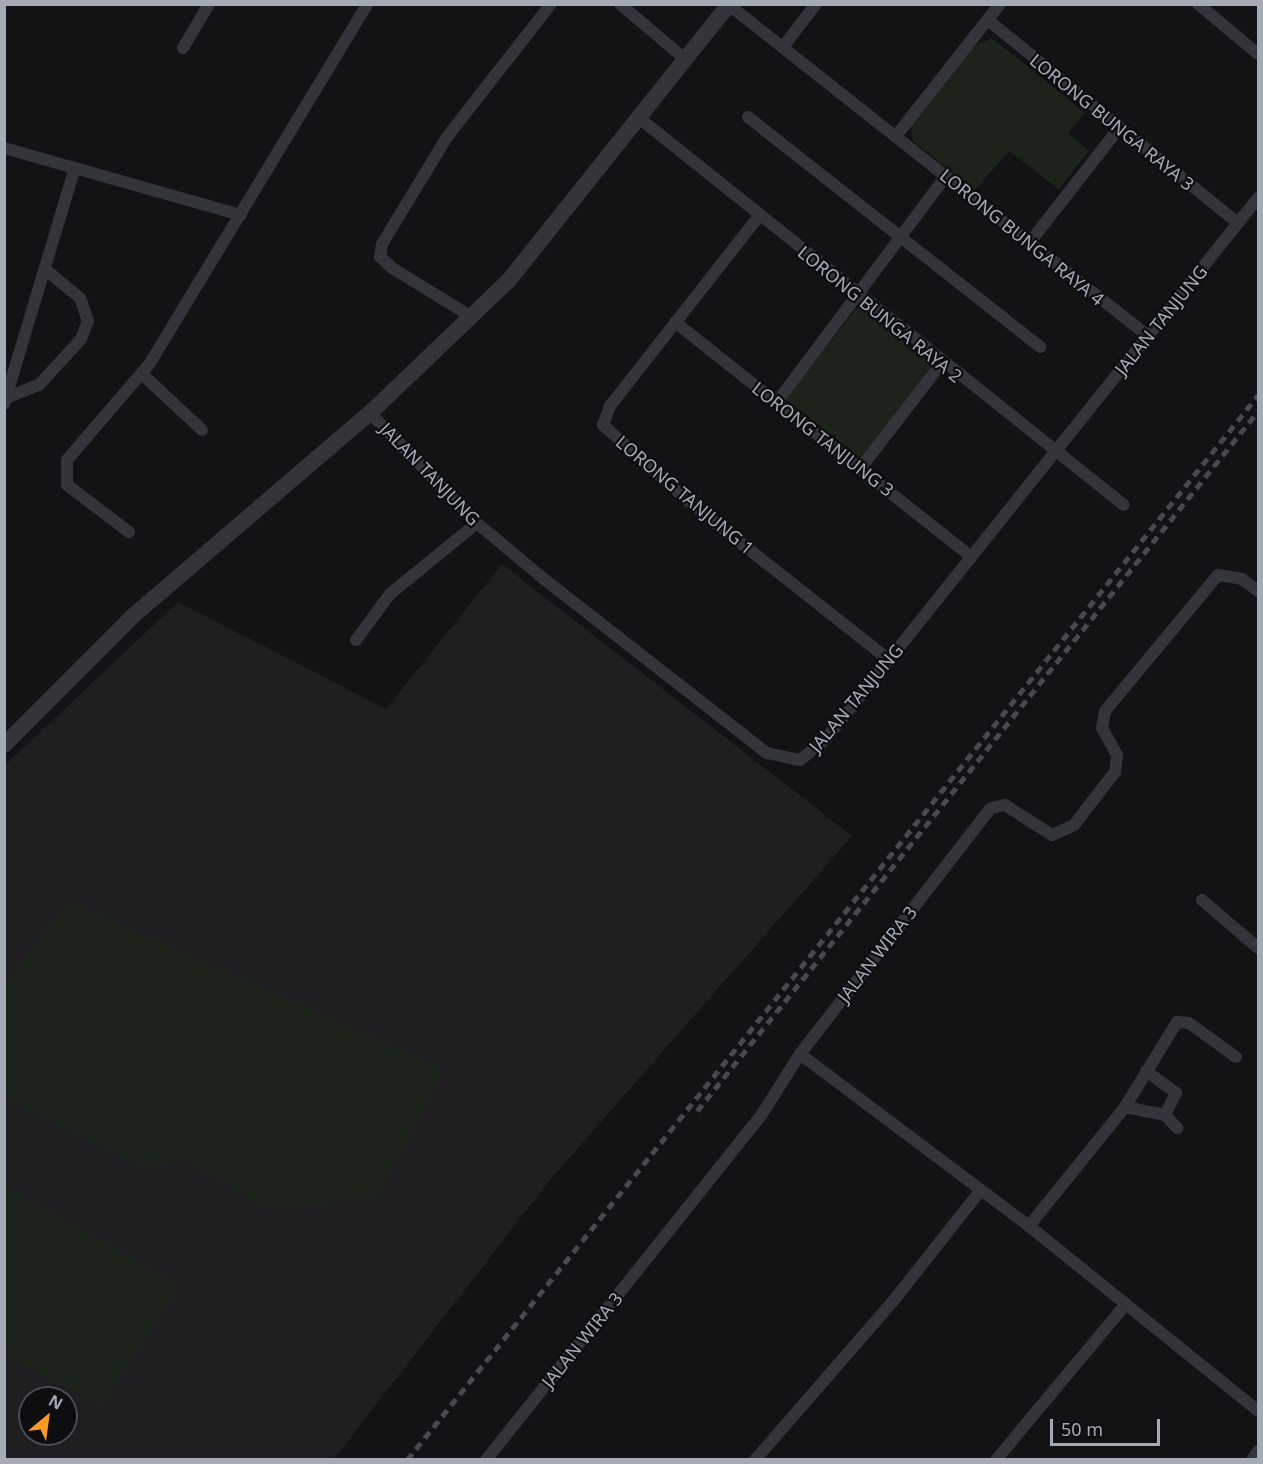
<!DOCTYPE html>
<html>
<head>
<meta charset="utf-8">
<style>
	body { margin:0 }
	#map { position:relative; width:1263px; height:1464px; overflow:hidden; background:#131315; font-family:"Noto Sans",sans-serif }
	div>[style] { position:absolute }
	.built>* { inset:0; background:#1f1f22 }
	.green>* { inset:0; background:#1b231b }
	.minor>* { height:12px; margin:-6px; padding:0 6px; transform-origin:6px; border-radius:6px; background:#34353a }
	.tertiary>* { height:16px; margin:-8px; padding:0 8px; transform-origin:8px; border-radius:8px; background:#34353a }
	.rail>* { height:4.5px; margin-top:-2.25px; transform-origin:0; background:repeating-linear-gradient(90deg,#47494f 0 8px,transparent 0 14px) }
	span { translate:-50% -50%; white-space:nowrap; text-align:center; line-height:1.15; -webkit-text-stroke:4.5px #0e0e10; paint-order:stroke }
	.street-label { font-size:18px; color:#a4abb6 }
	.frame { position:absolute; inset:0; border:6px solid #a4abb6; pointer-events:none }
	.north { position:absolute; left:18px; top:1386px; width:60px; height:60px; box-sizing:border-box; background:#0e0e10; border:2px solid #4a4d52; border-radius:50%; rotate:29deg; font-size:16px; font-weight:700; line-height:24px; text-align:center; color:#a4abb6 }
	.north::after { content:''; display:block; margin:auto; width:21px; height:27px; background:#fb9b25; clip-path:polygon(50% 0,100% 100%,50% 72%,0 100%) }
	.scale { position:absolute; left:1050px; top:1419px; width:110px; height:27px; box-sizing:border-box; border:3px solid #a4abb6; border-top:0; padding-left:8px; font-size:18px; line-height:21px; white-space:nowrap; color:#a4abb6; -webkit-text-stroke:4px #0e0e10; paint-order:stroke }
</style>
</head>
<body>
<div id="map">
	<div class="built">
		<i style="clip-path:polygon(evenodd,502px 564px,852px 836px,549px 1181px,334px 1459px,5px 1460px,5px 765px,178px 602px,386px 709px,502px 564px,30px 1398px,66px 1398px,66px 1434px,30px 1434px,30px 1398px)"></i>
	</div>
	<div class="green">
		<i style="clip-path:polygon(992px 38px,1085px 113px,1068px 133px,1089px 151px,1059px 189px,1009px 151px,975px 190px,913px 141px,911px 125px,974px 46px)"></i>
		<i style="clip-path:polygon(859px 305px,932px 365px,862px 459px,785px 399px)"></i>
		<i style="clip-path:polygon(67px 901px,444px 1069px,378px 1196px,272px 1210px,184px 1159px,146px 1167px,5px 1097px,5px 987px)"></i>
		<i style="clip-path:polygon(4px 1186px,180px 1286px,101px 1406px,5px 1354px)"></i>
	</div>
	<div class="minor">
		<i style="left:620px;top:4px;width:87px;rotate:40.3deg"></i>
		<i style="left:1198px;top:4px;width:78px;rotate:39.8deg"></i>
		<i style="left:729px;top:5px;width:534px;rotate:38.31deg"></i>
		<i style="left:988px;top:20px;width:322px;rotate:39.1deg"></i>
		<i style="left:783px;top:47px;width:54px;rotate:-52.5deg"></i>
		<i style="left:183px;top:48px;width:51px;rotate:-59.4deg"></i>
		<i style="left:748px;top:117px;width:372px;rotate:38.2deg"></i>
		<i style="left:639px;top:118px;width:620px;rotate:38.59deg"></i>
		<i style="left:896px;top:136px;width:168px;rotate:-51.8deg"></i>
		<i style="left:4px;top:148px;width:246px;rotate:15.8deg"></i>
		<i style="left:759px;top:216px;width:241px;rotate:128.1deg"></i>
		<i style="left:610px;top:406px;width:20px;rotate:110deg"></i>
		<i style="left:603px;top:425px;width:115px;rotate:41.8deg"></i>
		<i style="left:689px;top:502px;width:255px;rotate:38.3deg"></i>
		<i style="left:1030px;top:242px;width:145px;rotate:-52deg"></i>
		<i style="left:472px;top:317px;width:94px;rotate:-148.5deg"></i>
		<i style="left:392px;top:268px;width:16px;rotate:-137deg"></i>
		<i style="left:380px;top:257px;width:13px;rotate:-81deg"></i>
		<i style="left:382px;top:244px;width:125px;rotate:-58.7deg"></i>
		<i style="left:447px;top:137px;width:169px;rotate:-52deg"></i>
		<i style="left:675px;top:322px;width:378px;rotate:38.4deg"></i>
		<i style="left:142px;top:374px;width:82px;rotate:43deg"></i>
		<i style="left:6px;top:398px;width:35px;rotate:-22deg"></i>
		<i style="left:39px;top:385px;width:62px;rotate:-47.6deg"></i>
		<i style="left:81px;top:339px;width:19px;rotate:-69deg"></i>
		<i style="left:88px;top:321px;width:24px;rotate:-109deg"></i>
		<i style="left:80px;top:298px;width:45px;rotate:-140.4deg"></i>
		<i style="left:777px;top:402px;width:282px;rotate:-53.2deg"></i>
		<i style="left:4px;top:404px;width:246px;rotate:-73.3deg"></i>
		<i style="left:370px;top:413px;width:153px;rotate:45.8deg"></i>
		<i style="left:477px;top:523px;width:87px;rotate:39.9deg"></i>
		<i style="left:544px;top:579px;width:283px;rotate:38deg"></i>
		<i style="left:767px;top:753px;width:34px;rotate:12deg"></i>
		<i style="left:800px;top:760px;width:32px;rotate:-39deg"></i>
		<i style="left:825px;top:740px;width:694px;rotate:-51.38deg"></i>
		<i style="left:860px;top:469px;width:133px;rotate:-52.4deg"></i>
		<i style="left:129px;top:532px;width:78px;rotate:-142.8deg"></i>
		<i style="left:67px;top:485px;width:25px;rotate:-90deg"></i>
		<i style="left:67px;top:460px;width:128px;rotate:-49.4deg"></i>
		<i style="left:150px;top:363px;width:419px;rotate:-58.8deg"></i>
		<i style="left:356px;top:640px;width:57px;rotate:-53.5deg"></i>
		<i style="left:390px;top:594px;width:112px;rotate:-39.2deg"></i>
		<i style="left:1202px;top:900px;width:74px;rotate:40.6deg"></i>
		<i style="left:800px;top:1054px;width:286px;rotate:36.9deg"></i>
		<i style="left:1029px;top:1226px;width:294px;rotate:38.9deg"></i>
		<i style="left:1146px;top:1071px;width:37px;rotate:36deg"></i>
		<i style="left:1176px;top:1093px;width:25px;rotate:117deg"></i>
		<i style="left:1125px;top:1107px;width:41px;rotate:11.3deg"></i>
		<i style="left:1165px;top:1115px;width:18px;rotate:47deg"></i>
		<i style="left:1029px;top:1226px;width:153px;rotate:-51.1deg"></i>
		<i style="left:1125px;top:1107px;width:100px;rotate:-58.5deg"></i>
		<i style="left:1177px;top:1022px;width:12px;rotate:5deg"></i>
		<i style="left:1189px;top:1023px;width:58px;rotate:35.9deg"></i>
		<i style="left:486px;top:1460px;width:443px;rotate:-51.4deg"></i>
		<i style="left:762px;top:1114px;width:71px;rotate:-57.7deg"></i>
		<i style="left:800px;top:1054px;width:311px;rotate:-52.2deg"></i>
		<i style="left:991px;top:808px;width:14px;rotate:-12deg"></i>
		<i style="left:1005px;top:805px;width:56px;rotate:32.6deg"></i>
		<i style="left:1052px;top:835px;width:24px;rotate:-24deg"></i>
		<i style="left:1074px;top:825px;width:67px;rotate:-52.3deg"></i>
		<i style="left:1115px;top:772px;width:17px;rotate:-83deg"></i>
		<i style="left:1117px;top:755px;width:31px;rotate:-119deg"></i>
		<i style="left:1102px;top:728px;width:17px;rotate:-80deg"></i>
		<i style="left:1105px;top:711px;width:177px;rotate:-50.3deg"></i>
		<i style="left:1218px;top:575px;width:24px;rotate:9deg"></i>
		<i style="left:1242px;top:579px;width:20px;rotate:37deg"></i>
		<i style="left:755px;top:1460px;width:212px;rotate:-49deg"></i>
		<i style="left:894px;top:1300px;width:140px;rotate:-51.7deg"></i>
		<i style="left:996px;top:1460px;width:203px;rotate:-50.2deg"></i>
		<i style="left:1252px;top:1460px;width:11px;rotate:-56deg"></i>
	</div>
	<div class="tertiary">
		<i style="left:4px;top:745px;width:184px;rotate:-45deg"></i>
		<i style="left:134px;top:615px;width:311px;rotate:-40.6deg"></i>
		<i style="left:370px;top:413px;width:192px;rotate:-43.7deg"></i>
		<i style="left:509px;top:280px;width:353px;rotate:-51.4deg"></i>
	</div>
	<div class="rail">
		<i style="left:697px;top:1111px;width:897px;rotate:-51.29deg"></i>
		<i style="left:407px;top:1460px;width:1363px;rotate:-51.37deg"></i>
	</div>
	<div class="street-label">
		<span style="left:1112px;top:122px;rotate:39deg">LORONG BUNGA RAYA 3</span>
		<span style="left:1022px;top:237px;rotate:39deg">LORONG BUNGA RAYA 4</span>
		<span style="left:880px;top:314px;rotate:39deg">LORONG BUNGA RAYA 2</span>
		<span style="left:1161px;top:320px;rotate:-51deg">JALAN TANJUNG</span>
		<span style="left:823px;top:439px;rotate:38deg">LORONG TANJUNG 3</span>
		<span style="left:430px;top:474px;rotate:46deg">JALAN TANJUNG</span>
		<span style="left:685px;top:495px;rotate:40deg">LORONG TANJUNG 1</span>
		<span style="left:856px;top:698px;rotate:-50deg">JALAN TANJUNG</span>
		<span style="left:877px;top:954px;rotate:-52deg">JALAN WIRA 3</span>
		<span style="left:582px;top:1340px;rotate:-51deg">JALAN WIRA 3</span>
	</div>
	<div class="frame"></div>
	<div class="north">N</div>
	<div class="scale">50 m</div>
</div>
</body>
</html>
